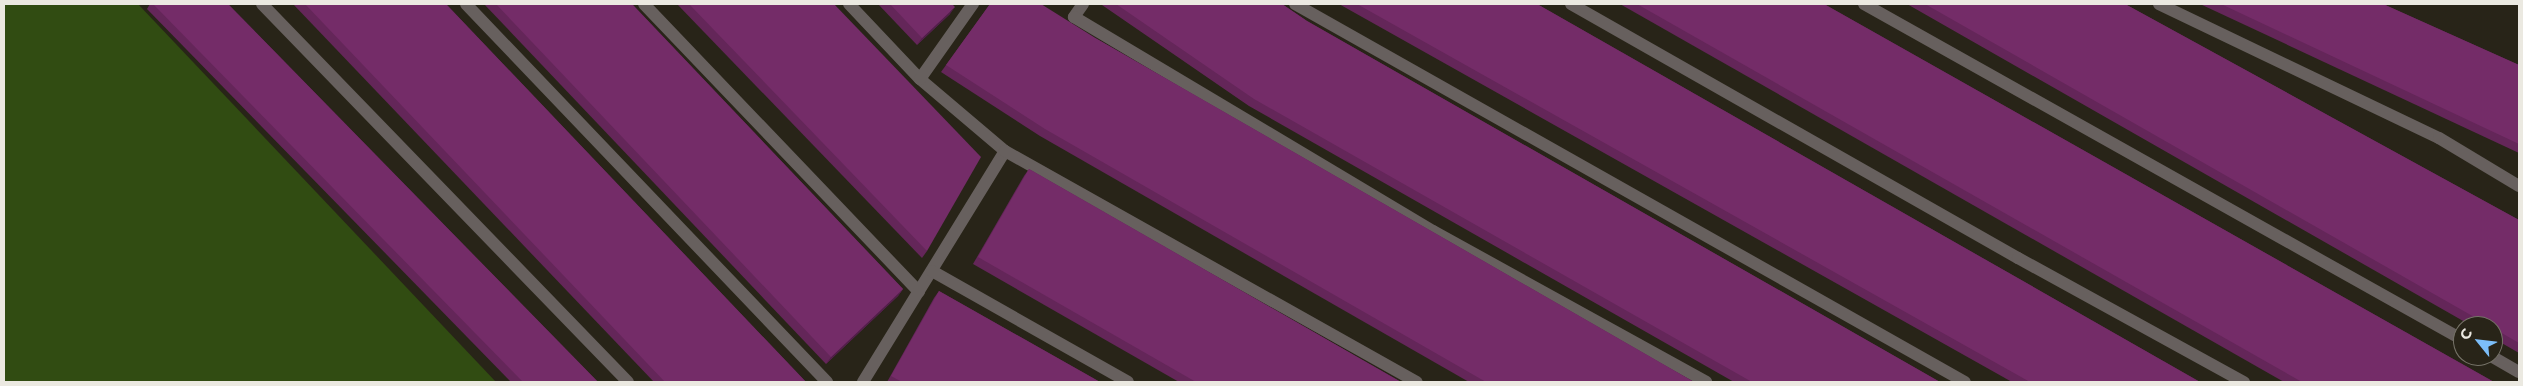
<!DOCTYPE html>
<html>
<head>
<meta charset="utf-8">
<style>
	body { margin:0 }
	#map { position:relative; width:2523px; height:386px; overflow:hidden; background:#282418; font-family:Montserrat,sans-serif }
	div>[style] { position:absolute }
	.green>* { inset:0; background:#314c12 }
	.lane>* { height:12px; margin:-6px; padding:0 6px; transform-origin:6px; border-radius:6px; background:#67605e }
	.wall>* { inset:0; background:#642659 }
	.shaded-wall>* { inset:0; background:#511f49 }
	.building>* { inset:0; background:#742c68 }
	span { translate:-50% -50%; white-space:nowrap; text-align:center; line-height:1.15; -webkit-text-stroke:5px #282418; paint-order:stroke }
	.frame { position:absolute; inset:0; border:5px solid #ebe9e1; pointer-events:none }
	.north { position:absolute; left:2453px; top:316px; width:50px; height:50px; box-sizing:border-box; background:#282418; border:1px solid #767368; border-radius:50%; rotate:299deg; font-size:14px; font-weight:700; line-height:20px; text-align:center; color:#ebe9e1 }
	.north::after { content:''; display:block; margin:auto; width:18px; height:22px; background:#7cbef9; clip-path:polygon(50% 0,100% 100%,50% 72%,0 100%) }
</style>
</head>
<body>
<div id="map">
	<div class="green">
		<i style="clip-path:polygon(4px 4px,138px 4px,496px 382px,4px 382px)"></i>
	</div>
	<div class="lane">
		<i style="left:262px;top:4px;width:526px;rotate:45.92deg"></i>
		<i style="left:466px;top:4px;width:523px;rotate:46.32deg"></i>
		<i style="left:644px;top:4px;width:398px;rotate:46.3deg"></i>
		<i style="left:849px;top:4px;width:103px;rotate:46.6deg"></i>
		<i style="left:920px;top:79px;width:111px;rotate:40.3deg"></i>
		<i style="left:1005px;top:151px;width:271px;rotate:121.6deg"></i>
		<i style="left:1083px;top:4px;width:16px;rotate:125deg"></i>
		<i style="left:1074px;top:17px;width:418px;rotate:30.8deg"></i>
		<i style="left:1433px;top:231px;width:312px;rotate:28.9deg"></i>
		<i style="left:1295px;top:4px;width:769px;rotate:29.43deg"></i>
		<i style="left:1571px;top:4px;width:514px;rotate:29.61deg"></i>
		<i style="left:2018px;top:258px;width:258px;rotate:28.8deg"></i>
		<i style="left:1864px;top:4px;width:687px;rotate:29.29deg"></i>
		<i style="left:2159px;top:4px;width:310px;rotate:25.6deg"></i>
		<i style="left:2439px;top:138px;width:93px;rotate:31deg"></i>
		<i style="left:920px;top:79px;width:92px;rotate:-54.8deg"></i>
		<i style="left:1005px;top:151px;width:472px;rotate:29.3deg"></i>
		<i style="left:932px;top:271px;width:225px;rotate:29.5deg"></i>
		<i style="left:2491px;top:356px;width:32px;rotate:30deg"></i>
	</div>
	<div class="wall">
		<i style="clip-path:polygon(150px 4px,228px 4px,598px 382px,511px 382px,147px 9px)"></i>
		<i style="clip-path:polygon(293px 4px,446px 4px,806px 382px,654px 382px)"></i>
		<i style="clip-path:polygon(484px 4px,632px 4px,903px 289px,898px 296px,826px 364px)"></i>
		<i style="clip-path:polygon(677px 4px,834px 4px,927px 251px,922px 258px)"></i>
		<i style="clip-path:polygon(878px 4px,952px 4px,950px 14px,917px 45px)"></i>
		<i style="clip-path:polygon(990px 4px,1097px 39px,1694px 382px,1469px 382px,1040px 136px,941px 72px)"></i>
		<i style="clip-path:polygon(1103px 4px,1282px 4px,1307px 21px,1940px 382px,1734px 382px,1249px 106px,1102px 5px)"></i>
		<i style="clip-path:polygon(1339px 4px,1537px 4px,2200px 382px,2012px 382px)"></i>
		<i style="clip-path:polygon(1620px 4px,1824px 4px,2494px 382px,2284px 382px)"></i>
		<i style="clip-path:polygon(1907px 4px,2125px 4px,2519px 220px,2519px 353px,2493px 338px,2493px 326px,2472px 326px)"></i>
		<i style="clip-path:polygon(2200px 4px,2383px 4px,2519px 65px,2519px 153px)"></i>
		<i style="clip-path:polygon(1029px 169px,1401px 382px,1179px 382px,973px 264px,1024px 176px)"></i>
		<i style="clip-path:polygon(939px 291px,1100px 382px,887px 382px,934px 298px)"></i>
	</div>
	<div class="shaded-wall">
		<i style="clip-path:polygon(955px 7px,950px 14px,917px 45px,922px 38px)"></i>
		<i style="clip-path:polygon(903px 289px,898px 296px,826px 364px,831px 357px)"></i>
	</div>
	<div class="building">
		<i style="clip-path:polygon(153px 4px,228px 4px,598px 382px,523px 382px)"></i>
		<i style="clip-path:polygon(305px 4px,446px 4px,806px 382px,665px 382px)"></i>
		<i style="clip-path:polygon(496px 4px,632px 4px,903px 289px,831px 357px)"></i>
		<i style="clip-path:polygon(689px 4px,834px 4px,981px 157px,927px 251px)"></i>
		<i style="clip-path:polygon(890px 4px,952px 4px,955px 7px,922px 38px)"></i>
		<i style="clip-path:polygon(990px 4px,1041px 4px,1097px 39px,1694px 382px,1486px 382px,1045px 129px,946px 65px)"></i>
		<i style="clip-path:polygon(1116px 4px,1282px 4px,1307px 21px,1940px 382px,1752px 382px,1254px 99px)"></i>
		<i style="clip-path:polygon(1357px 4px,1537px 4px,2200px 382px,2030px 382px)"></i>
		<i style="clip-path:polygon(1637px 4px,1824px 4px,2494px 382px,2302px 382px)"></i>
		<i style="clip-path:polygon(1925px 4px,2125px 4px,2519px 220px,2519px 343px,2493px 328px,2493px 326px,2490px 326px)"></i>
		<i style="clip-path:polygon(2221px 4px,2383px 4px,2519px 65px,2519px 144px)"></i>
		<i style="clip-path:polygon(1029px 169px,1401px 382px,1196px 382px,978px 257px)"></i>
		<i style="clip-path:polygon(939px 291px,1100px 382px,902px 382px,891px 376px)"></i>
	</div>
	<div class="frame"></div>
	<div class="north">С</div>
</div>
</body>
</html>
